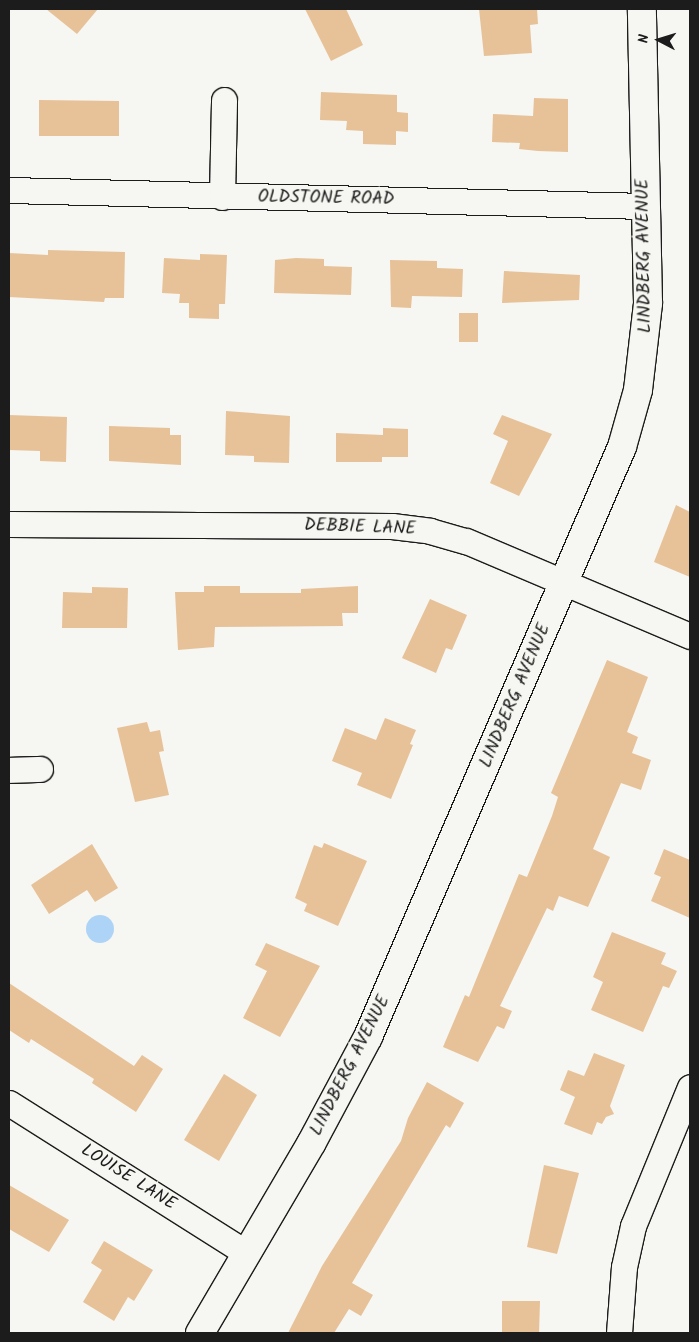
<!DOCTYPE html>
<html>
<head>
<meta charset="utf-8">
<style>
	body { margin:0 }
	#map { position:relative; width:699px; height:1342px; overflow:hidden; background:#f6f6f2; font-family:Kalam,sans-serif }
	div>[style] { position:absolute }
	.water>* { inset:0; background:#add4f7 }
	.round { border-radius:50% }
	.building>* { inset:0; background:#e7c298 }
	.roads { filter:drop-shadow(1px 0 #1c1c1c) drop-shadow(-1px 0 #1c1c1c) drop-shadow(0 1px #1c1c1c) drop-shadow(0 -1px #1c1c1c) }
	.minor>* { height:25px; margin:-12.5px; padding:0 12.5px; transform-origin:12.5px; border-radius:12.5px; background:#f6f6f2 }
	.tertiary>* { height:28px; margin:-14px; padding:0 14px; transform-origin:14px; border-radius:14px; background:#f6f6f2 }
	span { translate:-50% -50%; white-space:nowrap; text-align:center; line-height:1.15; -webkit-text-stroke:4px #f6f6f2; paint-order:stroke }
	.street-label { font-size:18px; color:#1c1c1c }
	.frame { position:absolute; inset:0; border:10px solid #1c1c1c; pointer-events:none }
	.north { position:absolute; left:634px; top:15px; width:50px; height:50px; -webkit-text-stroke:4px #f6f6f2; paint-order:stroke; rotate:275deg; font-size:14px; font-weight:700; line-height:20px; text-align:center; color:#1c1c1c }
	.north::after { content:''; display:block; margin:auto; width:18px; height:22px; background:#1c1c1c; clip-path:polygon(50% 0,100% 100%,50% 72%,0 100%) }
</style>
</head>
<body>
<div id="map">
	<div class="water">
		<i class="round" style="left:86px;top:915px;width:28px;height:28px"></i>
	</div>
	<div class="building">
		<i style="clip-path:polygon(46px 9px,98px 9px,77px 34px)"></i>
		<i style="clip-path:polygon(305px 9px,346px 9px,363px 45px,331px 61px)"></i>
		<i style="clip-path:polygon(479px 9px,537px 9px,538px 24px,530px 25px,532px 53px,484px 56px)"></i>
		<i style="clip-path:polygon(321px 92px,397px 95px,397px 112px,408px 113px,408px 132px,396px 131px,396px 145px,363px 144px,363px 131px,346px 130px,347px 121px,320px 120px)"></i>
		<i style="clip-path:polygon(534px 98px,568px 99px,568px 152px,538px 151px,519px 149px,520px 143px,492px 142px,493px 114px,533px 116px)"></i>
		<i style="clip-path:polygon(39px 100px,119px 101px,119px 136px,39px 136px)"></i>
		<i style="clip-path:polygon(48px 250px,125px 252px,124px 298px,105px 298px,104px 302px,9px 297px,9px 253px,48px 255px)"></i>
		<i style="clip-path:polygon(200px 254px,227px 255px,225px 304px,219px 304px,219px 319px,189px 318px,189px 303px,179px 303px,180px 294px,162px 293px,164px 258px,200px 260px)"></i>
		<i style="clip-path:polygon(296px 258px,324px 259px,324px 266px,352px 267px,351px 295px,274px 293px,275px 260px)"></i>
		<i style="clip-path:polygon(390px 260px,437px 261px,437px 268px,463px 269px,462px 297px,412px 296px,411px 308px,391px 307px)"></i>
		<i style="clip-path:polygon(504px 271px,580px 275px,579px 300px,502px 303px)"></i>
		<i style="clip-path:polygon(459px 313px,478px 313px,478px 342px,459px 342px)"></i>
		<i style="clip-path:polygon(226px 411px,290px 416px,289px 463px,254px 462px,254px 456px,225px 455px)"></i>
		<i style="clip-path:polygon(9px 415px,67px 417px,66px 462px,40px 461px,40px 451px,9px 450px)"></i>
		<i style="clip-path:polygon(502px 415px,552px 434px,519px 496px,490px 483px,508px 441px,493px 434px)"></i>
		<i style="clip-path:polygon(109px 426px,170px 428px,170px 435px,181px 435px,181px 465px,109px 461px)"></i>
		<i style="clip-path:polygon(383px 428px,408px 429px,408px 457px,382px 457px,382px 462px,336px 462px,336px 433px,383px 435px)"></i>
		<i style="clip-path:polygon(676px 505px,690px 512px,690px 577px,654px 562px)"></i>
		<i style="clip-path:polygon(204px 586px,240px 586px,240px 593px,301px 593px,301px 589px,358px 586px,358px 613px,342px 613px,343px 626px,215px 627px,214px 647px,178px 650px,175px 592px,204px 592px)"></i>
		<i style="clip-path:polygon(92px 587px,128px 588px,127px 628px,62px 628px,63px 592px,92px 593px)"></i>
		<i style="clip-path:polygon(430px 599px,467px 615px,452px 650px,446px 648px,436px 673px,402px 658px)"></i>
		<i style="clip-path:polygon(607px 660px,648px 677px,627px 732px,638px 737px,632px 753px,651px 760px,641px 790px,621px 783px,593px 849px,610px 857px,588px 907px,559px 896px,553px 911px,547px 908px,500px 1006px,512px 1011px,504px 1029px,497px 1026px,478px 1062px,443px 1047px,465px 995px,469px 997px,519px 874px,527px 877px,552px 816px,558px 797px,551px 793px)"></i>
		<i style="clip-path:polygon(385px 718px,416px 730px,410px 744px,413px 745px,391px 799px,357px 785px,362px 773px,332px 761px,345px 728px,376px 740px)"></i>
		<i style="clip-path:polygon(147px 722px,150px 732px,160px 730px,164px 751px,159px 752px,169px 795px,135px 802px,117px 728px)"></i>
		<i style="clip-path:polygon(324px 843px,367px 861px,338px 926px,304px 911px,307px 904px,295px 898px,314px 845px,322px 848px)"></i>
		<i style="clip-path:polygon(92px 844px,118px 888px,95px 902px,87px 890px,49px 914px,31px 885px)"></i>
		<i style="clip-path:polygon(664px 849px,690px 860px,690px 918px,651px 901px,661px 877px,654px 874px)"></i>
		<i style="clip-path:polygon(612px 932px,666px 953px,661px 964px,677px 971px,669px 988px,663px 986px,643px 1032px,591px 1010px,603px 982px,593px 977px)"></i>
		<i style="clip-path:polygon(266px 943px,320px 966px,280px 1037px,243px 1018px,267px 971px,255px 965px)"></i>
		<i style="clip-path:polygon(9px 983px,134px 1066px,142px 1055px,163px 1069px,136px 1112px,92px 1083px,94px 1079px,31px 1039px,29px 1043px,9px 1030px)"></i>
		<i style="clip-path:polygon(594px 1053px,625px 1065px,610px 1106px,614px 1114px,606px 1117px,602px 1124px,597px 1122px,592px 1135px,564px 1124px,575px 1097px,560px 1090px,568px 1070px,584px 1076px)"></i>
		<i style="clip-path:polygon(224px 1074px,257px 1095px,219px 1161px,184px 1140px)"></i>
		<i style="clip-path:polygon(427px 1082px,464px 1103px,450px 1128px,446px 1125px,352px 1283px,373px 1295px,361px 1316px,349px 1309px,334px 1333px,288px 1333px,322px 1266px,401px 1141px,408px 1118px)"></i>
		<i style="clip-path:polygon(544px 1165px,579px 1173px,557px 1254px,527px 1247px)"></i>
		<i style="clip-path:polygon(9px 1185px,69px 1220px,49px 1252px,9px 1229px)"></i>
		<i style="clip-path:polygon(104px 1241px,153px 1270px,134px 1301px,128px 1297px,114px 1321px,83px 1302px,102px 1270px,91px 1263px)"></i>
		<i style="clip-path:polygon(502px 1301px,540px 1301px,539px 1333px,502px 1333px)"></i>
	</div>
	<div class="roads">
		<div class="minor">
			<i style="left:9px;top:190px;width:635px;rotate:1.44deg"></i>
			<i style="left:222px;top:197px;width:97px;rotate:-88.8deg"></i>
			<i style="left:9px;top:524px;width:383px;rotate:0.3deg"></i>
			<i style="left:392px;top:526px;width:38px;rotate:7deg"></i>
			<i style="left:430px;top:531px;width:37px;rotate:16deg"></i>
			<i style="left:466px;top:541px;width:243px;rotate:23deg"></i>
			<i style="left:9px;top:770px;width:31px;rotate:-2deg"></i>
			<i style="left:9px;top:1103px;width:280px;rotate:32.3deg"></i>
			<i style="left:619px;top:1333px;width:66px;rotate:-85.7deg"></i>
			<i style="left:624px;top:1267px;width:42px;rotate:-77.6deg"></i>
			<i style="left:633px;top:1226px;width:150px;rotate:-67.7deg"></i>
		</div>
		<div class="tertiary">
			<i style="left:200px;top:1333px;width:221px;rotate:-59.6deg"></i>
			<i style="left:312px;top:1142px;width:119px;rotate:-61.9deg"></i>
			<i style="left:368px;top:1037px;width:642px;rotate:-66.71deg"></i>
			<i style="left:622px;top:447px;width:59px;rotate:-74.3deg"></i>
			<i style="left:638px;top:390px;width:88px;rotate:-83.4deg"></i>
			<i style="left:648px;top:303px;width:294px;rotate:-91.2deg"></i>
		</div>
	</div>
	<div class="street-label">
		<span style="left:326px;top:199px;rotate:1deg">OLDSTONE ROAD</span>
		<span style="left:645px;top:256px;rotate:-91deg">LINDBERG AVENUE</span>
		<span style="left:360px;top:528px;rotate:2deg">DEBBIE LANE</span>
		<span style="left:516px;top:696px;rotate:-67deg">LINDBERG AVENUE</span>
		<span style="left:351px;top:1066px;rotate:-63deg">LINDBERG AVENUE</span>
		<span style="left:128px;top:1178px;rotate:32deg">LOUISE LANE</span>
	</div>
	<div class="frame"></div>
	<div class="north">N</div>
</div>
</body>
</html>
